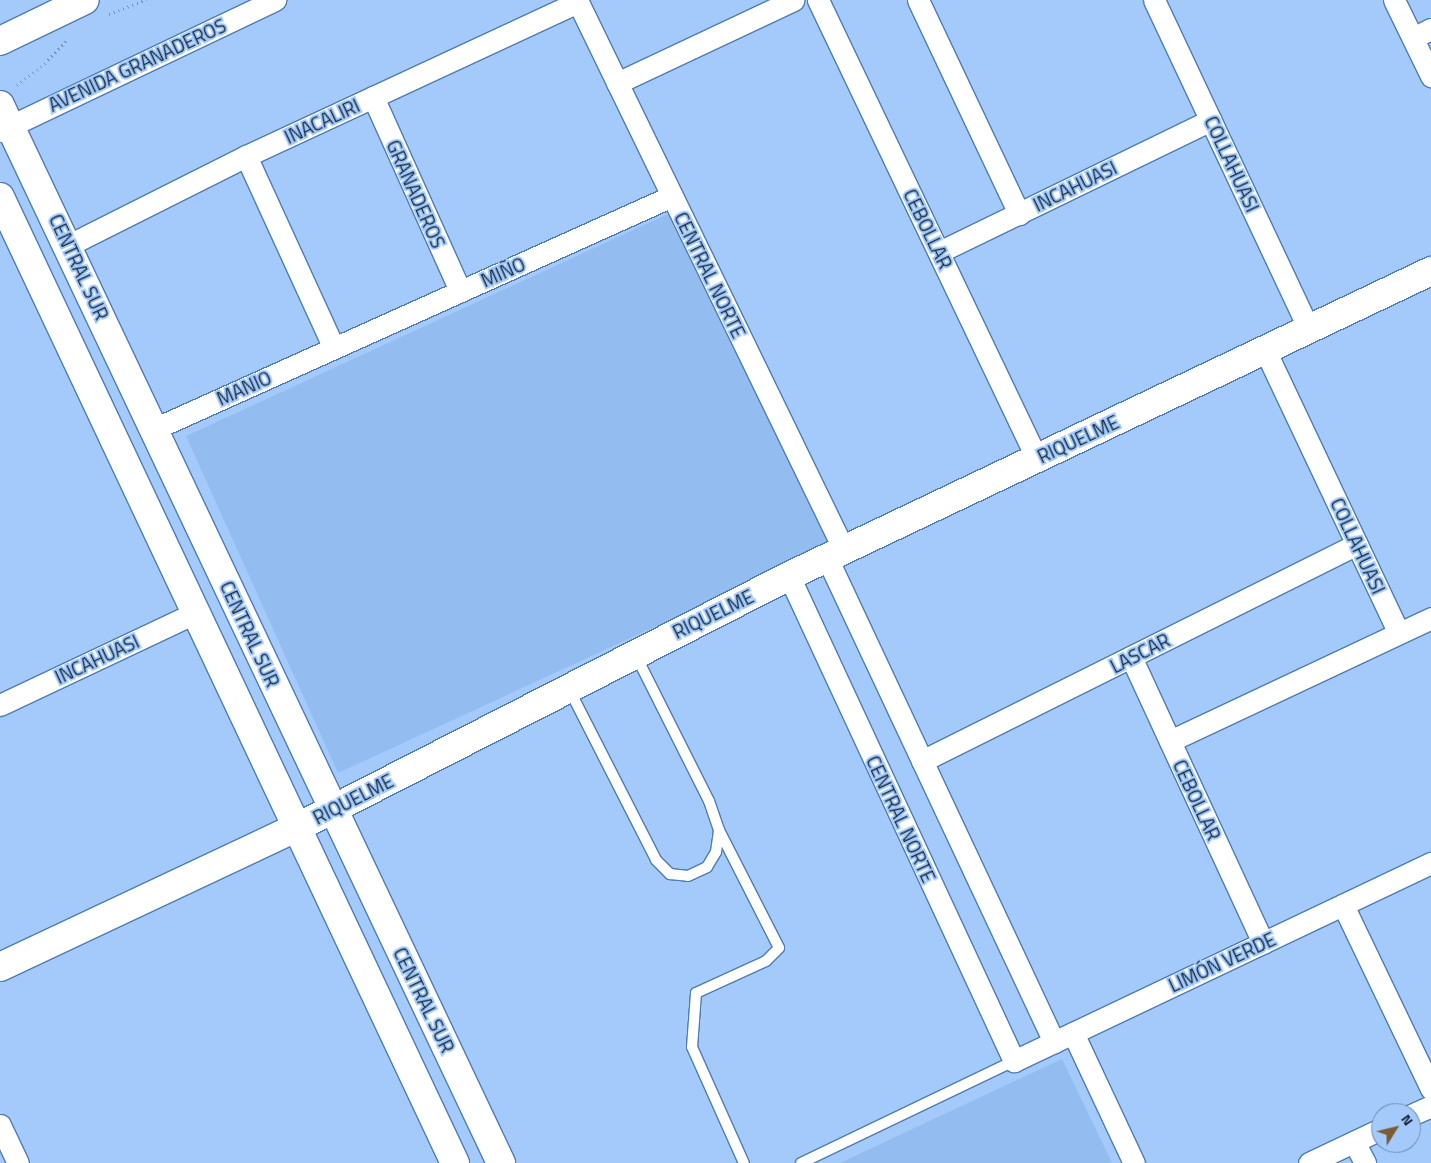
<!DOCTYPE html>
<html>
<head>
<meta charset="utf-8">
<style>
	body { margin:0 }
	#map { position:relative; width:1431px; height:1163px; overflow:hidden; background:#a3cafa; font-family:"Titillium Web",sans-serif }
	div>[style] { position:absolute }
	.built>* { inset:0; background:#93bdf0 }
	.path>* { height:3px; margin-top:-1.5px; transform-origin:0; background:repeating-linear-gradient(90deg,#7191b9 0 1px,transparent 0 5px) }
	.roads { filter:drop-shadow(1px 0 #4e7cb3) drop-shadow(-1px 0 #4e7cb3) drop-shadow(0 1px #4e7cb3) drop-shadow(0 -1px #4e7cb3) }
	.lane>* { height:10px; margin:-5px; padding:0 5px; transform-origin:5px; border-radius:5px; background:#fff }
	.street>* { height:21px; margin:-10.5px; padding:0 10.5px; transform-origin:10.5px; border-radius:10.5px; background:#fff }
	.secondary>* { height:28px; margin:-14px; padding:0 14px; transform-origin:14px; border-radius:14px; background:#fff }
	span { translate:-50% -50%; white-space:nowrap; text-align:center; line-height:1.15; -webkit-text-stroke:4px #a3cafa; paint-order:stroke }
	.street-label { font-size:19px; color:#14273e }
	.north { position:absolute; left:1371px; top:1103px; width:50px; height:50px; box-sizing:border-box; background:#a3cafa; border:1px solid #6a89af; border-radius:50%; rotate:54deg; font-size:14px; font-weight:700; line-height:20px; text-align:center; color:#14273e }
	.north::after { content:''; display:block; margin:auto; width:18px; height:22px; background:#7b5c31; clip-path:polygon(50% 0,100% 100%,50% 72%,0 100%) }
</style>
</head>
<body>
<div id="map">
	<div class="built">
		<i style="clip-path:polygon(668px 214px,830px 546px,338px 773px,186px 436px)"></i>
		<i style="clip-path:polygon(1062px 1059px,1112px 1163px,840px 1163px)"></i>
	</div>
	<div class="path">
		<i style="left:109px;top:14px;width:40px;rotate:-21deg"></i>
		<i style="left:17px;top:85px;width:30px;rotate:-37deg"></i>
		<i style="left:41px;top:67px;width:36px;rotate:-46deg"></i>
	</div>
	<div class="roads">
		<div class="lane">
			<i style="left:569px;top:689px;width:192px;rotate:63deg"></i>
			<i style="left:656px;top:860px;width:20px;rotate:45deg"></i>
			<i style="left:670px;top:874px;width:18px;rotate:6deg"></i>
			<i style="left:688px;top:876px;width:21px;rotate:-25deg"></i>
			<i style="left:707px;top:867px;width:17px;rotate:-59deg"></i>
			<i style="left:716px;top:852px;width:22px;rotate:-82deg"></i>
			<i style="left:719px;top:830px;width:31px;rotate:-109deg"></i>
			<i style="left:709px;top:801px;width:165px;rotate:-116.7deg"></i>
			<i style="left:719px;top:830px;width:132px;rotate:63deg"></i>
			<i style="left:779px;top:948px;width:18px;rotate:135deg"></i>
			<i style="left:766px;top:961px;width:77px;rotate:155.4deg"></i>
			<i style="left:696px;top:993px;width:54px;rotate:94.2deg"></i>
			<i style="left:692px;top:1047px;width:127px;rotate:65.9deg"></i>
			<i style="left:801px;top:1163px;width:236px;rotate:-25.6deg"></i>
		</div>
		<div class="street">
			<i style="left:577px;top:0;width:611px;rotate:64.11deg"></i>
			<i style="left:818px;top:0;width:509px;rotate:64.49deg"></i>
			<i style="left:918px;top:0;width:237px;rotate:64.7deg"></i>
			<i style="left:1154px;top:0;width:364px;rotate:64.8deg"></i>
			<i style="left:1394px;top:0;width:85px;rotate:64deg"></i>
			<i style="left:1413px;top:38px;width:20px;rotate:-27deg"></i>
			<i style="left:617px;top:83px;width:195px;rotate:-25.2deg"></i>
			<i style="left:373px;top:97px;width:213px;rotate:65.8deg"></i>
			<i style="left:0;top:131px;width:305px;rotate:-25.5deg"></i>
			<i style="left:246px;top:156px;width:211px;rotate:65.4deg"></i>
			<i style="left:69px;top:245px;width:198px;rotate:-26.7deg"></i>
			<i style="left:246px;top:156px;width:366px;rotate:-24.9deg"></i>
			<i style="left:939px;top:252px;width:302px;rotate:-25.9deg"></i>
			<i style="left:1265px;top:350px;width:313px;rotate:64.7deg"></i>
			<i style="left:154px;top:429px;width:568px;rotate:-24.22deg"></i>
			<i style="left:827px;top:558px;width:535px;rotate:64.87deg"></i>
			<i style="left:789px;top:576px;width:535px;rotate:65.11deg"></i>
			<i style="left:1014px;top:1061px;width:462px;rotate:-25.4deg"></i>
			<i style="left:1131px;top:657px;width:315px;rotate:65.2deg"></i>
			<i style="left:0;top:705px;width:216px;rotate:-25.3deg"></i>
			<i style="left:1170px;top:741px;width:289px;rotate:-25.2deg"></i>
			<i style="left:922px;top:761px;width:486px;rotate:-26.5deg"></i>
			<i style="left:1343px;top:905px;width:204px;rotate:64.4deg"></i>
			<i style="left:1073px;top:1033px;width:144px;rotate:64.9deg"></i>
			<i style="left:1411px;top:1115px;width:22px;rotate:-24deg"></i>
			<i style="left:0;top:1125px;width:42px;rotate:64.7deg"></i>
			<i style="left:1354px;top:1142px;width:24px;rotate:62deg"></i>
			<i style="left:1309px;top:1163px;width:80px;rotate:-25.3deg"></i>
		</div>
		<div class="secondary">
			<i style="left:0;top:41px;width:94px;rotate:-25.8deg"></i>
			<i style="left:0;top:105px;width:1171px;rotate:64.66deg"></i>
			<i style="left:0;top:197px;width:1068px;rotate:64.78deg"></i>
			<i style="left:0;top:967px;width:327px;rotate:-25.2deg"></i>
			<i style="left:296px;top:828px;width:554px;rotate:-27.07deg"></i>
			<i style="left:789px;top:576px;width:711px;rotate:-25.41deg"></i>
		</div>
	</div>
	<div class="street-label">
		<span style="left:137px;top:65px;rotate:-25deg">AVENIDA GRANADEROS</span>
		<span style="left:322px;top:121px;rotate:-25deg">INACALIRI</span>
		<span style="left:1232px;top:164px;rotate:65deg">COLLAHUASI</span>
		<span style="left:1075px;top:186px;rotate:-26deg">INCAHUASI</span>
		<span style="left:416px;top:194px;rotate:66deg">GRANADEROS</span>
		<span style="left:928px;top:229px;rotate:64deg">CEBOLLAR</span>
		<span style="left:79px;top:267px;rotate:65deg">CENTRAL SUR</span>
		<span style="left:503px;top:272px;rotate:-24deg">MIÑO</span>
		<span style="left:710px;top:275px;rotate:64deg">CENTRAL NORTE</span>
		<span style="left:244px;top:388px;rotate:-24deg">MANIO</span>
		<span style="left:1078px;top:439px;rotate:-25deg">RIQUELME</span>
		<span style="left:1358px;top:546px;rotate:65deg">COLLAHUASI</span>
		<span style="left:713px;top:614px;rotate:-26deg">RIQUELME</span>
		<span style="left:250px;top:634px;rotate:65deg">CENTRAL SUR</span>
		<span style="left:1140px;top:653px;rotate:-27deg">LASCAR</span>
		<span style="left:97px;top:659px;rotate:-25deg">INCAHUASI</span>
		<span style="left:353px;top:799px;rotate:-27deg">RIQUELME</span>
		<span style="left:1197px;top:800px;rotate:65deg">CEBOLLAR</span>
		<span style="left:901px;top:819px;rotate:65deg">CENTRAL NORTE</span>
		<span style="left:1222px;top:962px;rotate:-25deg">LIMÓN VERDE</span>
		<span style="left:424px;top:1000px;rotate:64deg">CENTRAL SUR</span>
	</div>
	<div class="north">N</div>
</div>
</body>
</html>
